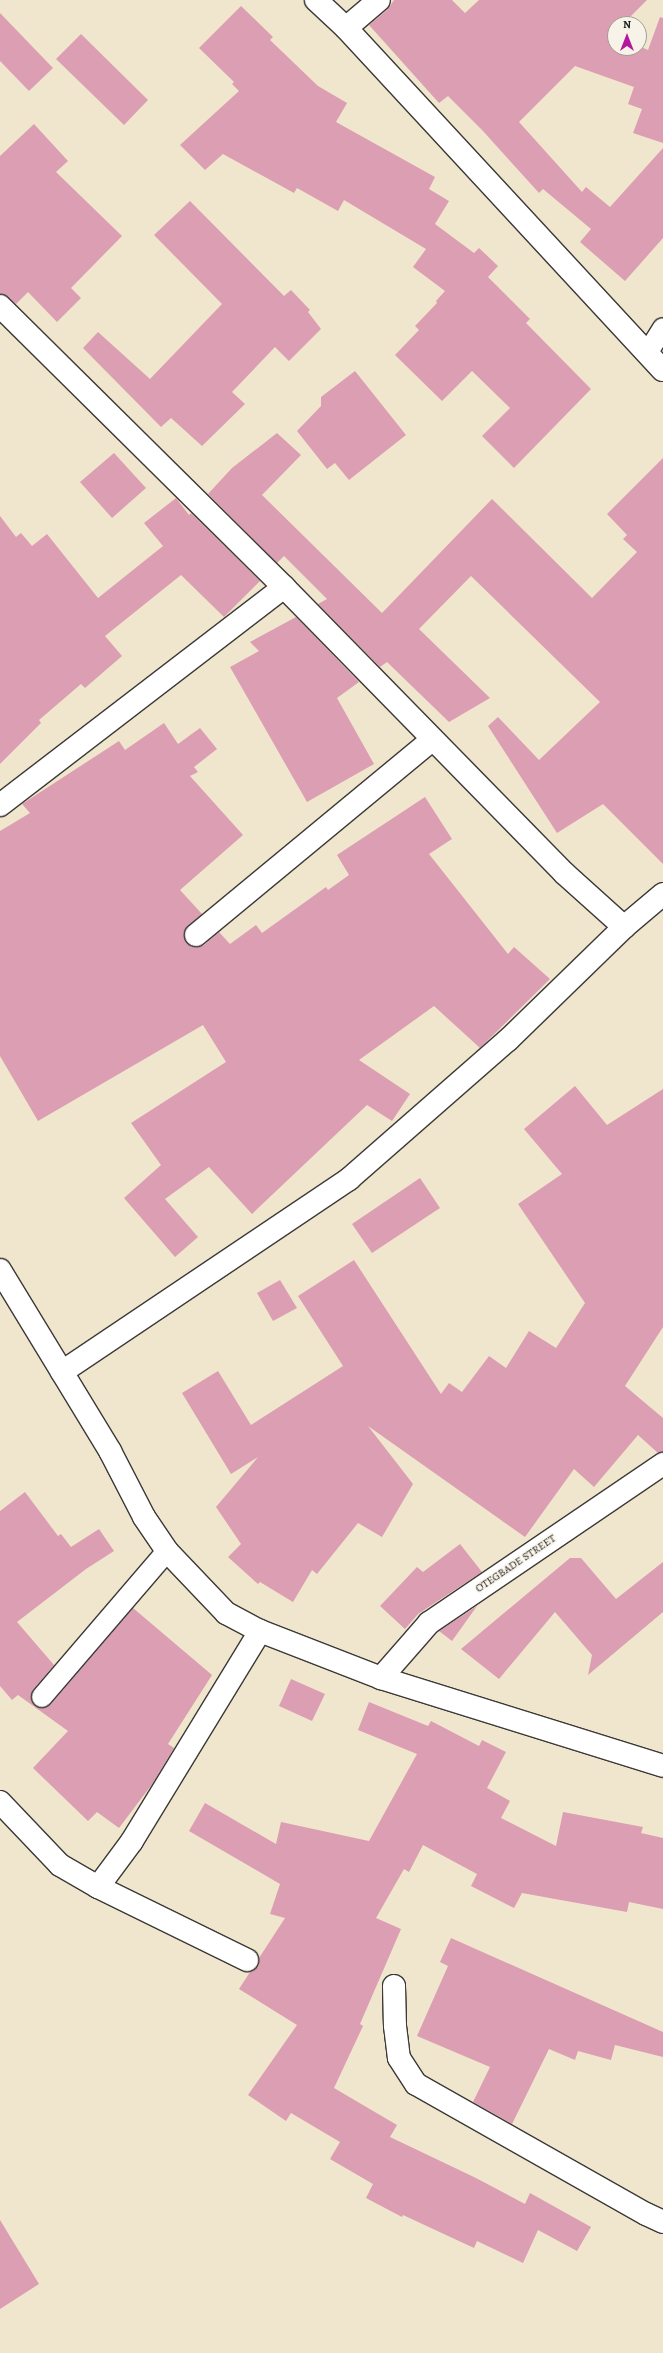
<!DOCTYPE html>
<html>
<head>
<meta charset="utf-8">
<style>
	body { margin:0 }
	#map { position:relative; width:663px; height:2353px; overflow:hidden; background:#f0e6cd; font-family:Alegreya,serif }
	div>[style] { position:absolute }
	.building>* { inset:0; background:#dc9eb2 }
	.roads { filter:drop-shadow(1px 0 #3c3a37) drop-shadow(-1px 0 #3c3a37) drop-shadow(0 1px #3c3a37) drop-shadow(0 -1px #3c3a37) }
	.service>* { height:20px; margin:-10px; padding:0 10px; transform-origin:10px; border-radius:10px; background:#fff }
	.minor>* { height:22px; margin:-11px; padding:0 11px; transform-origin:11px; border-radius:11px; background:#fff }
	span { translate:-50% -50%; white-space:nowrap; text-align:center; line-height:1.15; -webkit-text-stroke:3px #f7f3e8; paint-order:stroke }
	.street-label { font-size:11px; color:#1c1c1c }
	.north { position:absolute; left:607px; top:16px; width:40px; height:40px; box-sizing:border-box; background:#f7f3e8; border:1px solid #9f9d96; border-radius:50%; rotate:0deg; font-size:11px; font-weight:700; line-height:16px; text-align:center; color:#1c1c1c }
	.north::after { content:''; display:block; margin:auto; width:14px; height:18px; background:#b5179e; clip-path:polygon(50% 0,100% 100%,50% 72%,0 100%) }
</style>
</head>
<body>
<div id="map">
	<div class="building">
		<i style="clip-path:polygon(394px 0,452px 0,465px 13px,479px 0,647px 0,623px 24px,615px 24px,615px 32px,611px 36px,615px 38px,615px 48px,639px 46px,648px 50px,660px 17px,663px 18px,663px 143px,633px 133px,642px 109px,628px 104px,634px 87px,575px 66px,519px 122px,582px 192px,586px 187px,610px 207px,663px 148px,663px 238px,625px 281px,580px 242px,591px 229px,543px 189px,539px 193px,483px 131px,448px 96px,439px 103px,369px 25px,387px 10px)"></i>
		<i style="clip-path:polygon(241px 6px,273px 37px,270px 40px,318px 86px,347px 103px,336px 122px,435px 177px,429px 189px,449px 201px,435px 224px,474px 253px,479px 248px,498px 266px,488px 277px,530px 319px,526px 323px,591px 389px,514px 468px,482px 436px,510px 408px,472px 371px,442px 401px,395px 355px,419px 330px,415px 326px,437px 303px,436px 301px,445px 291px,413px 267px,426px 249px,344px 200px,338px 211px,297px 188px,294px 193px,223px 154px,205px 170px,180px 145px,239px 91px,232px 84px,234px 82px,199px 48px)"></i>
		<i style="clip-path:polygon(0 13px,53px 68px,29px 91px,0 61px)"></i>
		<i style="clip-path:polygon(81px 34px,148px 100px,124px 125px,56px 59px)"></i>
		<i style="clip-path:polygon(34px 124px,68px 161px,56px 172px,122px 236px,71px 288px,81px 298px,57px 322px,28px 292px,16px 304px,8px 297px,0 294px,0 156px)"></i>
		<i style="clip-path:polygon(190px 201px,284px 296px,291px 290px,310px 310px,308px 312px,321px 329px,289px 361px,275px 347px,232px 392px,245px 404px,202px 446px,171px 418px,161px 427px,83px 348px,98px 332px,150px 379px,222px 304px,154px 235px)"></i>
		<i style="clip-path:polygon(355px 371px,406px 435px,349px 480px,335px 463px,327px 469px,297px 431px,321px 406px,321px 397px)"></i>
		<i style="clip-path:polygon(277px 433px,301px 455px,262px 495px,382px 613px,492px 499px,592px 598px,637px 552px,623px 539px,627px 535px,607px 514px,663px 458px,663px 864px,603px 804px,557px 833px,488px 726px,498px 717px,539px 760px,600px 702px,471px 576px,419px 629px,490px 698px,449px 722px,387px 662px,380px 667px,318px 604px,327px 599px,284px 556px,277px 563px,208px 494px,232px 468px)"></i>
		<i style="clip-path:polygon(114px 453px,146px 488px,112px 518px,80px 482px)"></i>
		<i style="clip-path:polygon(176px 498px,189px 515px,191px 513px,260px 581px,224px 617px,181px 575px,105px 636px,122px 656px,85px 688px,81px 684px,39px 720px,41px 723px,0 764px,0 516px,16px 537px,21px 533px,32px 546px,47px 534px,98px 598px,163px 546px,144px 523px)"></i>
		<i style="clip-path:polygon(296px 617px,359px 682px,337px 698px,374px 764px,307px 802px,230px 667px,259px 651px,250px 642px)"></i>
		<i style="clip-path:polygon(164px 723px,178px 744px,200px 728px,217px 749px,194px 767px,198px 772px,190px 776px,243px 835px,180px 890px,202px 914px,184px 931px,184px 937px,191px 947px,198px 947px,204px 945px,219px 932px,230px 944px,256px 925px,262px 933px,326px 887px,328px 890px,349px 875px,337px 855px,425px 797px,452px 839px,429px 854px,508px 954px,514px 947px,550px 979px,480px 1048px,434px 1006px,359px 1060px,410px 1094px,392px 1121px,367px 1105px,252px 1214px,209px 1167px,165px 1199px,198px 1237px,175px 1257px,124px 1198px,161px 1165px,131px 1123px,226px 1062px,203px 1025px,38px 1121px,0 1056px,0 831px,30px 813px,22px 804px,119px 741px,125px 750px)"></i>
		<i style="clip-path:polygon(575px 1086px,607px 1125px,663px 1089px,663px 1327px,625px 1386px,663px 1418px,663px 1452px,658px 1453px,638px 1435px,594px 1487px,574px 1469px,525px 1537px,368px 1426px,413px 1484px,382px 1537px,358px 1523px,317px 1574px,312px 1570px,293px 1602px,260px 1582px,258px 1584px,228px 1557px,241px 1544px,216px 1507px,258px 1457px,231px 1474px,182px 1393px,218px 1371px,251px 1425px,343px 1366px,298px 1296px,354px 1260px,441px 1394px,449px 1383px,462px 1392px,489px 1356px,506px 1368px,529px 1331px,556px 1348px,585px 1303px,518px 1204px,562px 1174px,524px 1129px)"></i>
		<i style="clip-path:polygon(420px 1178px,440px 1208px,372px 1253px,352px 1224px)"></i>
		<i style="clip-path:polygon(280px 1280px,297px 1308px,273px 1321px,257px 1293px)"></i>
		<i style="clip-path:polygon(25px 1492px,58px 1536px,61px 1534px,71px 1547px,99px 1529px,114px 1551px,86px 1569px,17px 1622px,54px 1665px,33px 1690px,31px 1700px,34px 1705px,40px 1708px,51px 1704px,133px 1608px,212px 1675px,168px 1744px,174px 1748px,153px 1783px,119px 1828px,97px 1812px,88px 1821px,33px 1768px,68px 1731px,18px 1695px,12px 1700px,0 1686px,0 1511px)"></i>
		<i style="clip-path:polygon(460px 1544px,482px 1572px,418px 1614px,405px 1629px,380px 1606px,417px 1567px,423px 1572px)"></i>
		<i style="clip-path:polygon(570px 1558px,581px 1558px,616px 1599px,663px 1562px,663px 1612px,588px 1675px,592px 1655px,555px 1612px,499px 1679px,461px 1649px)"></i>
		<i style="clip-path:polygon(477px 1606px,452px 1641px,439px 1631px)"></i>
		<i style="clip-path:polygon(291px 1679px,325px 1694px,312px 1721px,279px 1706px)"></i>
		<i style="clip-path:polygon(369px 1702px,428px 1726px,431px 1721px,479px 1746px,482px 1740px,506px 1752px,487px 1788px,510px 1801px,501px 1818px,556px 1846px,563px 1812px,643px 1827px,641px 1833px,663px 1838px,663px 1909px,629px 1902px,627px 1912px,522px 1893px,514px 1908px,471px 1886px,477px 1874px,423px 1845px,409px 1872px,404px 1869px,376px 1918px,401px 1929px,360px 2024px,363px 2026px,334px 2088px,397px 2125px,390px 2137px,476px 2178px,525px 2204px,530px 2193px,591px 2227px,577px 2251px,538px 2230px,523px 2263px,477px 2241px,474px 2248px,403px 2215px,402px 2217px,366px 2198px,373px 2184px,330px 2159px,340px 2142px,291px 2113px,286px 2121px,248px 2095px,297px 2025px,239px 1989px,250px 1972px,258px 1966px,259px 1958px,285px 1918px,270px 1914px,280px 1884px,189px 1831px,205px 1803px,276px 1844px,281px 1822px,369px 1841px,417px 1754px,358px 1730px)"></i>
		<i style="clip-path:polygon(451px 1938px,663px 2032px,663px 2057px,615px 2045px,611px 2060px,578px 2051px,575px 2060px,549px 2049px,512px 2124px,473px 2102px,490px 2067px,417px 2036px,448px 1966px,440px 1962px)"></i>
		<i style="clip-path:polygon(0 2220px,39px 2284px,0 2309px)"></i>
	</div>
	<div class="roads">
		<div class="service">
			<i style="left:648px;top:352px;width:28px;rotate:-58deg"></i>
			<i style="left:42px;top:1697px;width:192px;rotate:-49.4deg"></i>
		</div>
		<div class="minor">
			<i style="left:316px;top:0;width:41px;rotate:43deg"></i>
			<i style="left:346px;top:28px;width:466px;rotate:47.2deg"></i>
			<i style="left:346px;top:28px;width:43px;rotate:-40.3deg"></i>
			<i style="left:0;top:306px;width:400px;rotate:44.7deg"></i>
			<i style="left:284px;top:587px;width:400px;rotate:45.6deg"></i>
			<i style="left:564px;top:873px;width:81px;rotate:42deg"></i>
			<i style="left:624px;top:927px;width:51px;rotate:-40.2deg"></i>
			<i style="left:0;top:805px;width:358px;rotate:-37.5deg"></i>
			<i style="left:196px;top:935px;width:306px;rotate:-39.6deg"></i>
			<i style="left:0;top:1270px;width:212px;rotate:58.7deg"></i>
			<i style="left:110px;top:1451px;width:74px;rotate:62.7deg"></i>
			<i style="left:144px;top:1517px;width:41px;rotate:55.9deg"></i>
			<i style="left:167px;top:1551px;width:86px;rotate:46.4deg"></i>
			<i style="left:226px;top:1613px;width:38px;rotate:28deg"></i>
			<i style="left:260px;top:1631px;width:130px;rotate:21.2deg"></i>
			<i style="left:381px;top:1678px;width:295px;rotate:17.3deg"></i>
			<i style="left:62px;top:1372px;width:346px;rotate:-33.9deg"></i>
			<i style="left:349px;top:1179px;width:211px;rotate:-41.2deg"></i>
			<i style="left:508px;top:1040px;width:162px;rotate:-44.2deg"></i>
			<i style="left:381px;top:1678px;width:73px;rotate:-48.9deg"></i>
			<i style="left:429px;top:1623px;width:283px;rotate:-34.2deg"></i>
			<i style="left:0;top:1802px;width:87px;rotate:46.4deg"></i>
			<i style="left:60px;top:1865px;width:44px;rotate:30.1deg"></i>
			<i style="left:98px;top:1887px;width:57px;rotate:-53.5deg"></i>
			<i style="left:132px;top:1841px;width:246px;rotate:-58.6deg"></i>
			<i style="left:98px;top:1887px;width:166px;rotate:26.1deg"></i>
			<i style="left:394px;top:1986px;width:40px;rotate:88.6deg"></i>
			<i style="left:395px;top:2026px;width:32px;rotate:83deg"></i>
			<i style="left:399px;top:2058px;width:31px;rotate:57deg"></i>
			<i style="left:416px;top:2084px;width:264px;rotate:29.5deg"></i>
			<i style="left:646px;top:2214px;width:19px;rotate:25deg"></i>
		</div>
	</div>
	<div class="street-label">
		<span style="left:516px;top:1564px;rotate:-34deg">OTEGBADE STREET</span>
	</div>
	<div class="north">N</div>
</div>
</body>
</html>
